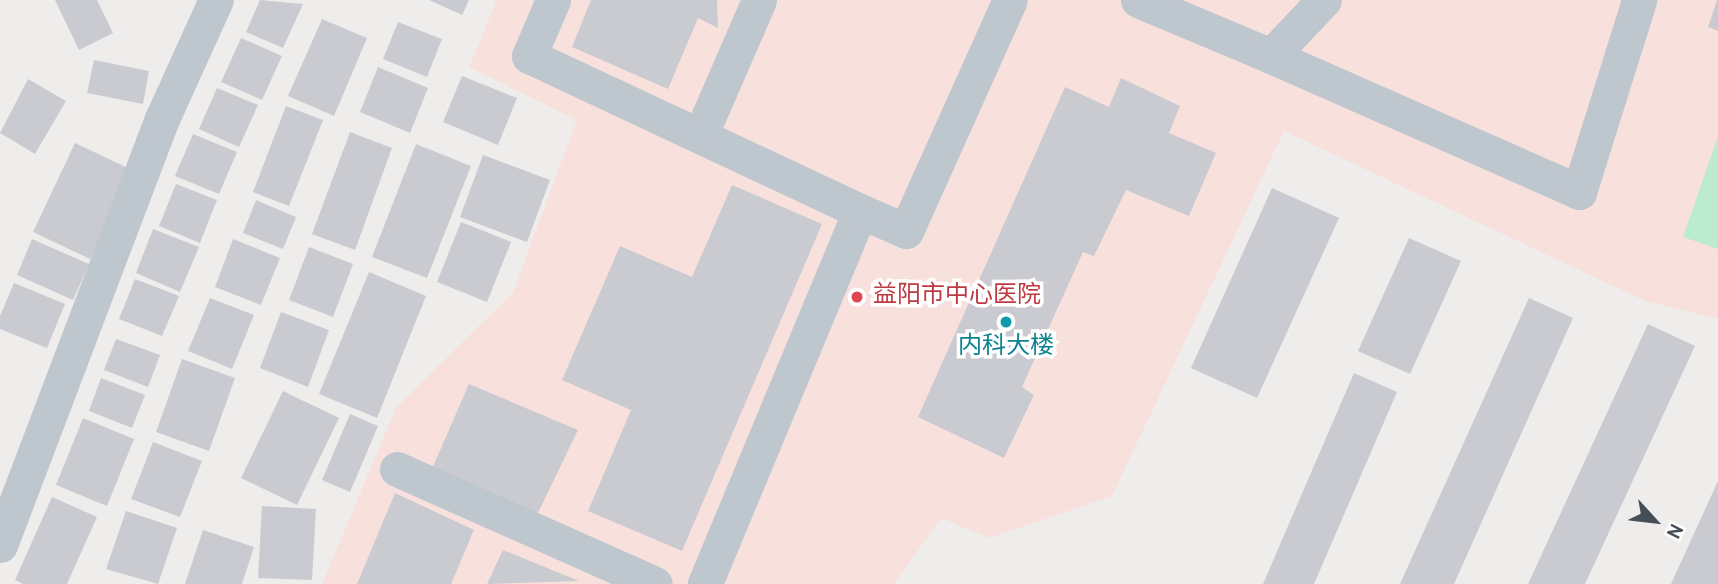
<!DOCTYPE html>
<html>
<head>
<meta charset="utf-8">
<style>
	body { margin:0 }
	#map { position:relative; width:1718px; height:584px; overflow:hidden; background:#efecec; font-family:Overpass,"Noto Sans SC",sans-serif }
	div>[style] { position:absolute }
	.medical>* { inset:0; background:#f8e0dd }
	.green>* { inset:0; background:#bcebd0 }
	.building>* { inset:0; background:#cacbd1 }
	.minor>* { height:35px; margin:-17.5px; padding:0 17.5px; transform-origin:17.5px; border-radius:17.5px; background:#bec6ce }
	.dots>* { width:19px; height:19px; translate:-50% -50%; box-sizing:border-box; border:4px solid #fff; border-radius:50% }
	span { translate:-50% -50%; white-space:nowrap; text-align:center; line-height:1.15; -webkit-text-stroke:7px #fff; paint-order:stroke }
	.health-label { font-size:24px; color:#be3a42 }
	.left { translate:0 -50%; text-align:left }
	.culture-label { font-size:24px; color:#0d838f }
	.north { position:absolute; left:1620px; top:486px; width:70px; height:70px; -webkit-text-stroke:5px #fff; paint-order:stroke; rotate:117deg; font-size:19px; font-weight:700; line-height:28px; text-align:center; color:#464f58 }
	.north::after { content:''; display:block; margin:auto; width:24px; height:32px; background:#464f58; clip-path:polygon(50% 0,100% 100%,50% 72%,0 100%) }
</style>
</head>
<body>
<div id="map">
	<div class="medical">
		<i style="clip-path:polygon(497px 0,1718px 0,1718px 319px,1645px 301px,1284px 131px,1112px 496px,989px 538px,941px 518px,894px 584px,322px 584px,396px 408px,513px 292px,577px 120px,469px 67px)"></i>
	</div>
	<div class="green">
		<i style="clip-path:polygon(1718px 136px,1718px 249px,1683px 237px)"></i>
	</div>
	<div class="building">
		<i style="clip-path:polygon(55px 0,97px 0,113px 33px,79px 50px)"></i>
		<i style="clip-path:polygon(260px 0,303px 4px,283px 48px,246px 32px)"></i>
		<i style="clip-path:polygon(429px 0,469px 0,462px 15px)"></i>
		<i style="clip-path:polygon(591px 0,717px 0,718px 28px,698px 18px,668px 89px,572px 47px)"></i>
		<i style="clip-path:polygon(1717px 0,1718px 0,1718px 31px,1708px 27px)"></i>
		<i style="clip-path:polygon(322px 19px,367px 38px,334px 116px,288px 96px)"></i>
		<i style="clip-path:polygon(398px 22px,442px 39px,427px 77px,383px 59px)"></i>
		<i style="clip-path:polygon(241px 38px,282px 56px,262px 100px,221px 82px)"></i>
		<i style="clip-path:polygon(94px 60px,149px 71px,143px 104px,87px 93px)"></i>
		<i style="clip-path:polygon(378px 67px,428px 88px,410px 133px,360px 112px)"></i>
		<i style="clip-path:polygon(462px 76px,517px 98px,498px 145px,443px 122px)"></i>
		<i style="clip-path:polygon(1121px 78px,1180px 106px,1169px 133px,1216px 153px,1189px 216px,1126px 190px,1094px 256px,1083px 252px,1022px 387px,1034px 395px,1004px 458px,918px 417px,1065px 87px,1109px 107px)"></i>
		<i style="clip-path:polygon(28px 79px,66px 101px,35px 154px,0 133px)"></i>
		<i style="clip-path:polygon(217px 88px,258px 105px,239px 147px,199px 129px)"></i>
		<i style="clip-path:polygon(286px 106px,323px 120px,289px 206px,253px 192px)"></i>
		<i style="clip-path:polygon(350px 132px,392px 148px,355px 250px,312px 234px)"></i>
		<i style="clip-path:polygon(193px 134px,237px 152px,219px 194px,175px 176px)"></i>
		<i style="clip-path:polygon(75px 143px,132px 170px,90px 259px,33px 232px)"></i>
		<i style="clip-path:polygon(416px 144px,471px 166px,427px 278px,372px 257px)"></i>
		<i style="clip-path:polygon(483px 155px,550px 180px,527px 242px,460px 217px)"></i>
		<i style="clip-path:polygon(176px 184px,217px 200px,200px 243px,159px 226px)"></i>
		<i style="clip-path:polygon(732px 185px,822px 224px,682px 551px,588px 511px,631px 410px,562px 380px,620px 246px,692px 277px)"></i>
		<i style="clip-path:polygon(1272px 188px,1339px 218px,1257px 398px,1191px 368px)"></i>
		<i style="clip-path:polygon(256px 200px,296px 217px,283px 249px,243px 233px)"></i>
		<i style="clip-path:polygon(461px 222px,511px 242px,487px 302px,437px 282px)"></i>
		<i style="clip-path:polygon(153px 229px,199px 247px,180px 292px,136px 273px)"></i>
		<i style="clip-path:polygon(1409px 238px,1461px 261px,1410px 374px,1358px 351px)"></i>
		<i style="clip-path:polygon(32px 239px,89px 264px,73px 300px,17px 275px)"></i>
		<i style="clip-path:polygon(233px 239px,280px 258px,261px 305px,215px 287px)"></i>
		<i style="clip-path:polygon(309px 247px,353px 264px,333px 317px,289px 300px)"></i>
		<i style="clip-path:polygon(369px 272px,426px 296px,377px 418px,319px 394px)"></i>
		<i style="clip-path:polygon(135px 279px,179px 296px,162px 336px,119px 319px)"></i>
		<i style="clip-path:polygon(14px 283px,65px 304px,47px 348px,0 329px,0 316px)"></i>
		<i style="clip-path:polygon(210px 298px,254px 315px,232px 369px,188px 351px)"></i>
		<i style="clip-path:polygon(1529px 298px,1573px 318px,1454px 584px,1400px 584px)"></i>
		<i style="clip-path:polygon(281px 312px,329px 330px,308px 387px,260px 368px)"></i>
		<i style="clip-path:polygon(1648px 324px,1695px 346px,1585px 584px,1528px 584px)"></i>
		<i style="clip-path:polygon(116px 339px,160px 355px,148px 387px,104px 370px)"></i>
		<i style="clip-path:polygon(182px 359px,235px 378px,209px 451px,156px 432px)"></i>
		<i style="clip-path:polygon(1354px 373px,1397px 392px,1314px 584px,1263px 584px)"></i>
		<i style="clip-path:polygon(101px 378px,145px 395px,132px 428px,89px 411px)"></i>
		<i style="clip-path:polygon(469px 384px,578px 430px,536px 517px,431px 471px)"></i>
		<i style="clip-path:polygon(283px 391px,339px 418px,297px 505px,241px 478px)"></i>
		<i style="clip-path:polygon(350px 414px,378px 426px,350px 492px,322px 480px)"></i>
		<i style="clip-path:polygon(83px 418px,134px 439px,107px 506px,56px 485px)"></i>
		<i style="clip-path:polygon(153px 442px,202px 461px,180px 517px,131px 499px)"></i>
		<i style="clip-path:polygon(1718px 481px,1718px 584px,1671px 584px)"></i>
		<i style="clip-path:polygon(395px 493px,474px 530px,451px 584px,357px 584px)"></i>
		<i style="clip-path:polygon(52px 497px,97px 517px,67px 584px,23px 584px,15px 580px)"></i>
		<i style="clip-path:polygon(262px 506px,316px 509px,312px 580px,258px 578px)"></i>
		<i style="clip-path:polygon(126px 511px,177px 528px,158px 584px,106px 569px)"></i>
		<i style="clip-path:polygon(203px 530px,254px 547px,242px 584px,185px 584px)"></i>
		<i style="clip-path:polygon(503px 550px,579px 581px,487px 584px)"></i>
	</div>
	<div class="minor">
		<i style="left:553px;top:0;width:61px;rotate:113.2deg"></i>
		<i style="left:529px;top:56px;width:365px;rotate:25.1deg"></i>
		<i style="left:860px;top:211px;width:404px;rotate:112.6deg"></i>
		<i style="left:1138px;top:0;width:144px;rotate:22.8deg"></i>
		<i style="left:1271px;top:56px;width:77px;rotate:-46.6deg"></i>
		<i style="left:1271px;top:56px;width:337px;rotate:23.8deg"></i>
		<i style="left:1579px;top:192px;width:201px;rotate:-72.6deg"></i>
		<i style="left:700px;top:136px;width:148px;rotate:-66.5deg"></i>
		<i style="left:860px;top:211px;width:50px;rotate:23.5deg"></i>
		<i style="left:906px;top:231px;width:253px;rotate:-65.8deg"></i>
		<i style="left:397px;top:469px;width:282px;rotate:24deg"></i>
		<i style="left:0;top:545px;width:454px;rotate:-69.2deg"></i>
		<i style="left:161px;top:121px;width:133px;rotate:-65.6deg"></i>
	</div>
	<div class="dots">
		<i style="left:857px;top:297px;background:#e0444e"></i>
		<i style="left:1006px;top:322px;background:#0f9aa8"></i>
	</div>
	<div class="health-label">
		<span class="left" style="left:873px;top:297px">益阳市中心医院</span>
	</div>
	<div class="culture-label">
		<span style="left:1006px;top:348px">内科大楼</span>
	</div>
	<div class="north">N</div>
</div>
</body>
</html>
